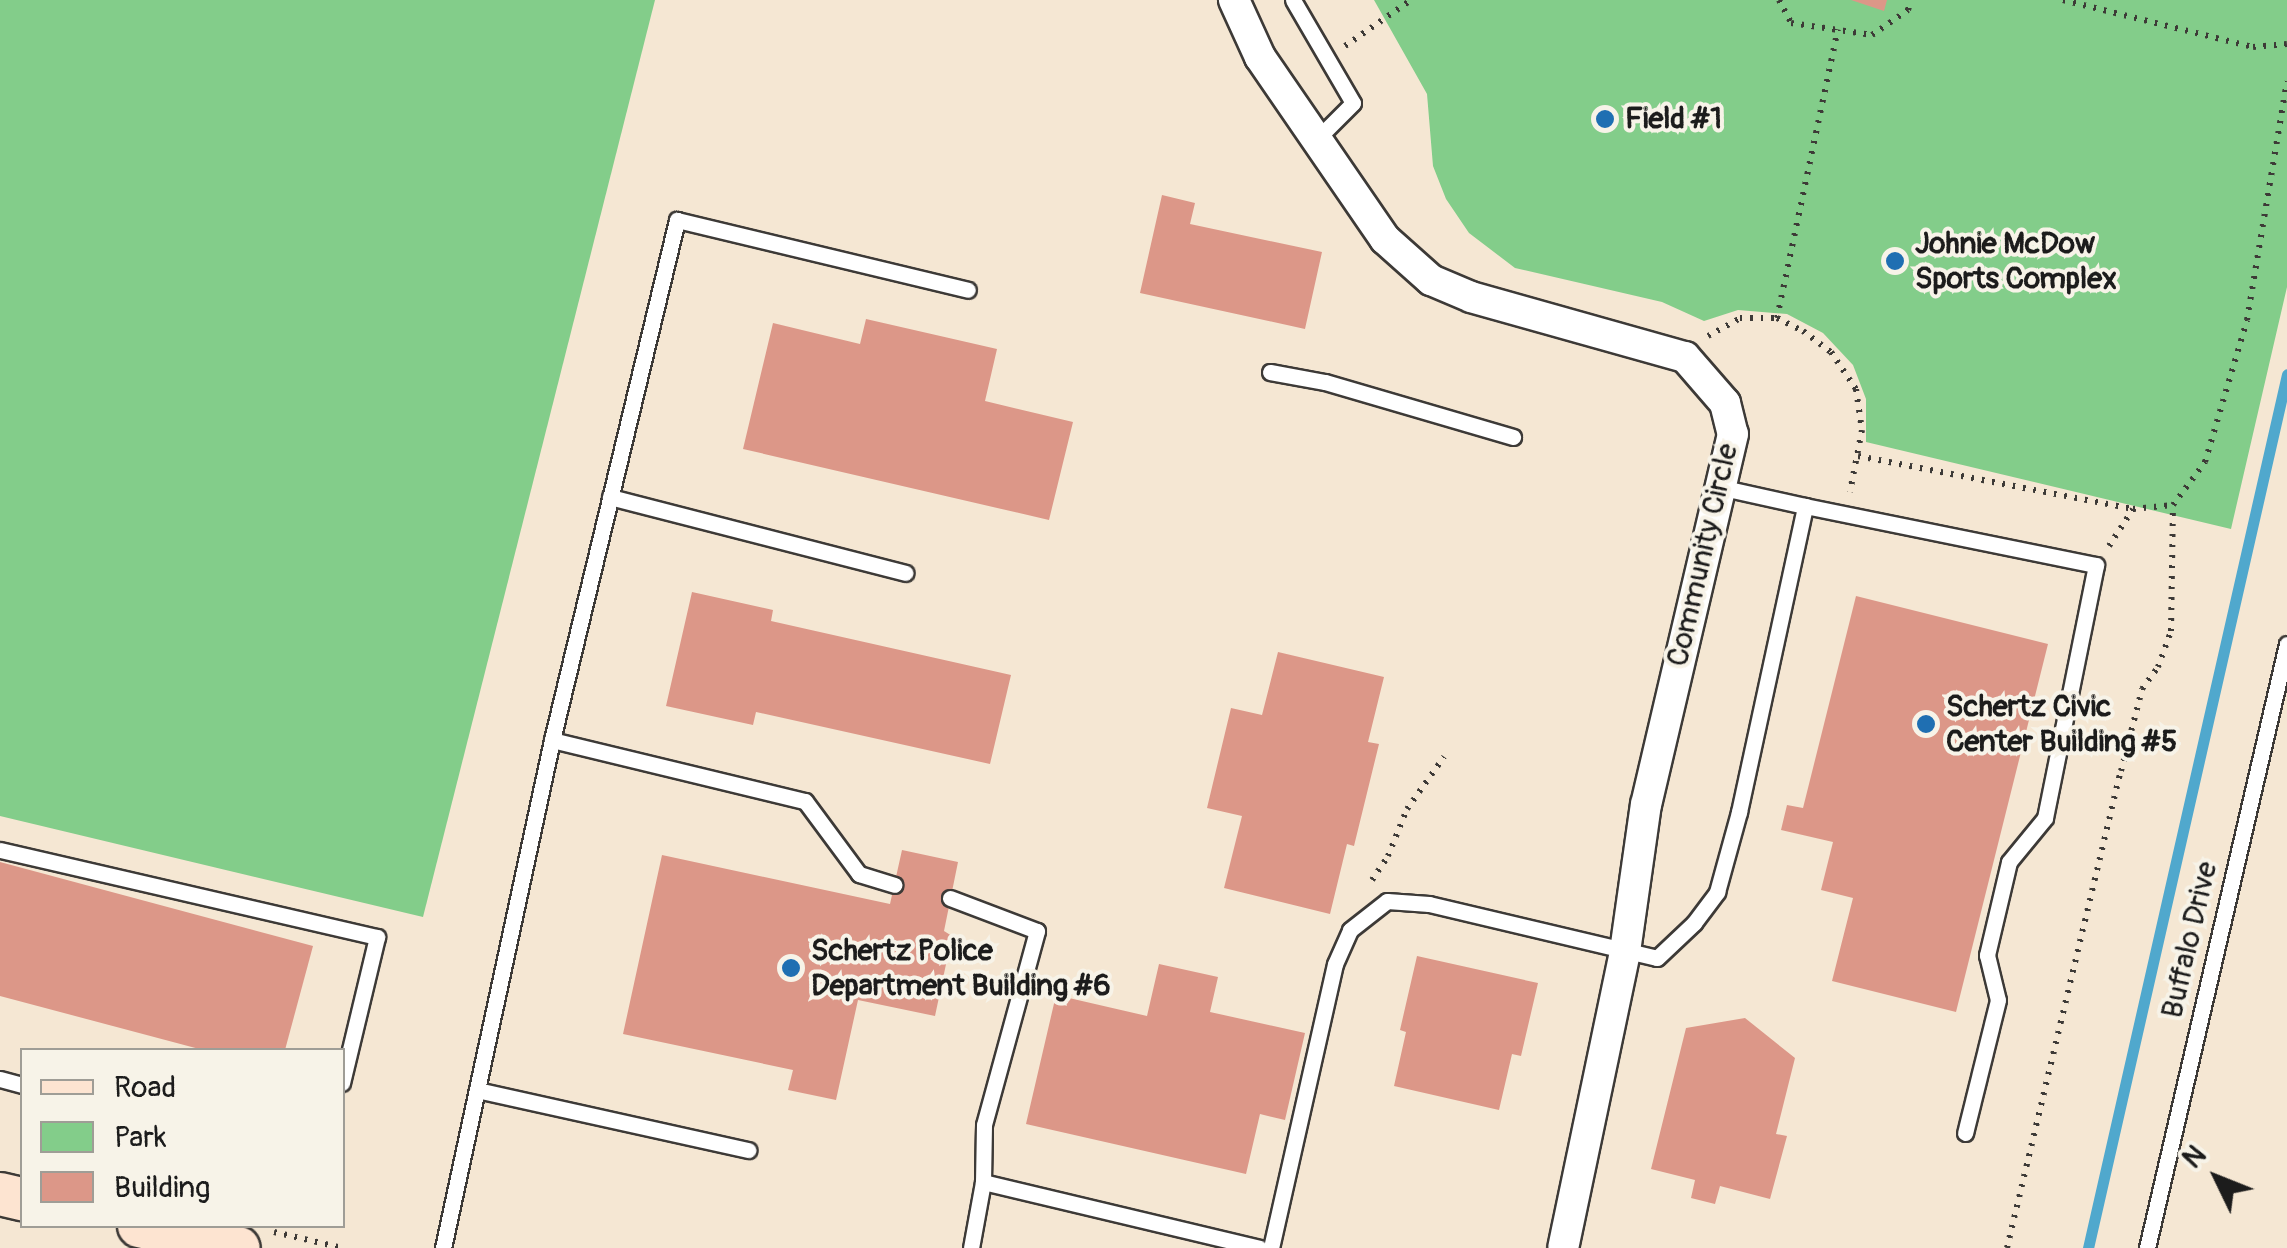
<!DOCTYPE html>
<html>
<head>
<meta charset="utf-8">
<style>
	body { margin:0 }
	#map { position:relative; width:2287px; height:1248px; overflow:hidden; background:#f5e7d3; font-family:Pangolin,sans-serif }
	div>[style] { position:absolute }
	.green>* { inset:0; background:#83cd8a }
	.stream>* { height:11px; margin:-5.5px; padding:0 5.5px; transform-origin:5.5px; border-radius:5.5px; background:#50a8cd }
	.building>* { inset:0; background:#dc9788 }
	.path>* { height:6px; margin-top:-3px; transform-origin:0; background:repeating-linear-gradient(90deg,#3d3a37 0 2.5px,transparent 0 10.5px) }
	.roads { filter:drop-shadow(2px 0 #3d3a37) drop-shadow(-2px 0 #3d3a37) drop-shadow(0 2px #3d3a37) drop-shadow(0 -2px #3d3a37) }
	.lane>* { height:15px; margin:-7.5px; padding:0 7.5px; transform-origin:7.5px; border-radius:7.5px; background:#fff }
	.street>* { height:30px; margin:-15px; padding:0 15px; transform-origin:15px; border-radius:15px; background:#fff }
	.secondary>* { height:42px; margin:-21px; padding:0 21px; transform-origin:21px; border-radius:21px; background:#fde4d1 }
	.dots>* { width:28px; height:28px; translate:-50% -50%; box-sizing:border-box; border:5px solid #f7f3e8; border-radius:50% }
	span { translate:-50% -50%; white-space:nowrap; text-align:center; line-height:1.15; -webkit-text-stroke:8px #f7f3e8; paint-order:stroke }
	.poi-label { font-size:30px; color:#1c1c1c; font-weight:700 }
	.left { translate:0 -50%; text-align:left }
	.street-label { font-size:30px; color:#1c1c1c }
	.legend { position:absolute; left:20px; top:1048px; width:325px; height:180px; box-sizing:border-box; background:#f7f3e8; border:2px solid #9f9d96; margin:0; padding:12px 18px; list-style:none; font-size:30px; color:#1c1c1c }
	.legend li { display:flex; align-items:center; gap:20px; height:50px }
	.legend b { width:50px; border:2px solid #9f9d96 }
	.north { position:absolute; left:2167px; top:1128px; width:100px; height:100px; -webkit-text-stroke:8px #f7f3e8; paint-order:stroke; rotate:313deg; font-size:28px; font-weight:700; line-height:40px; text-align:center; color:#1c1c1c }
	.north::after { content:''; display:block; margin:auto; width:35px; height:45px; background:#1c1c1c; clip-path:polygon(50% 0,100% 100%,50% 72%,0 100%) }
</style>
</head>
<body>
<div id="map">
	<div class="green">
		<i style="clip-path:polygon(0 0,655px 0,423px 917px,0 816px)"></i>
		<i style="clip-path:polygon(1374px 0,2287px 0,2287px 287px,2231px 529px,1866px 442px,1866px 399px,1853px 365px,1823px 333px,1787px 314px,1738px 310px,1704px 321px,1662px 302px,1515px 268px,1469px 233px,1446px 199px,1433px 166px,1427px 94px)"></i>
	</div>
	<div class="stream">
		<i style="left:2088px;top:1248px;width:896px;rotate:-77.17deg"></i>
	</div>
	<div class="building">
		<i style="clip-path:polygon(1851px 0,1887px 0,1884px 11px)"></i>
		<i style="clip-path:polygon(1162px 195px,1195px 203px,1190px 224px,1322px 252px,1305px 329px,1140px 293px)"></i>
		<i style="clip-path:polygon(866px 319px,997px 349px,985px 401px,1073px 422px,1049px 520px,743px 449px,773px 323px,860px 344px)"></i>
		<i style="clip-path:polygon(692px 592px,773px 610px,771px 621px,1011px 675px,990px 764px,756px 712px,753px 725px,666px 706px)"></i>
		<i style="clip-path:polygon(1856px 596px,2048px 644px,1956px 1012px,1832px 981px,1853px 898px,1821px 890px,1833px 842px,1781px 830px,1787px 805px,1803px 808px)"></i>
		<i style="clip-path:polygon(1278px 652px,1384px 677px,1368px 742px,1379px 744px,1354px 846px,1347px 844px,1330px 914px,1224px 888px,1242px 816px,1207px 808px,1231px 708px,1262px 715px)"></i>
		<i style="clip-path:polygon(902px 850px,958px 862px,944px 931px,952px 936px,935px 1016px,858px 1000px,836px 1100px,788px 1090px,793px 1070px,623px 1034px,662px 855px,890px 904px)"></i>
		<i style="clip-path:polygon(0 862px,313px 946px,285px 1050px,203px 1050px,0 996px)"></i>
		<i style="clip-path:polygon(1417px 956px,1538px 983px,1521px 1056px,1512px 1054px,1499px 1110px,1394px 1086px,1406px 1032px,1400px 1030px)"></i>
		<i style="clip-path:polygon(1159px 964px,1218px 977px,1210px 1012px,1305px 1033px,1285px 1120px,1260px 1114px,1246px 1174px,1026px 1124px,1056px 995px,1147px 1016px)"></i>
		<i style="clip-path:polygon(1745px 1018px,1795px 1058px,1776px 1134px,1787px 1136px,1770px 1199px,1720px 1186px,1715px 1204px,1691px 1198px,1695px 1180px,1651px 1169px,1686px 1028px)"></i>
	</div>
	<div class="path">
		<i style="left:1779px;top:0;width:26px;rotate:62deg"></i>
		<i style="left:1791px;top:23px;width:82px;rotate:8.4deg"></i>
		<i style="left:1872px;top:35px;width:44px;rotate:-34.8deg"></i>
		<i style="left:1908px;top:10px;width:10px;rotate:-73deg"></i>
		<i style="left:2063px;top:0;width:196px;rotate:13.9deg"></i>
		<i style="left:2253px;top:47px;width:34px;rotate:-5deg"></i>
		<i style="left:1345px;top:46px;width:80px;rotate:-34.9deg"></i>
		<i style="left:1777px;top:318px;width:295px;rotate:-78.1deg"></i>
		<i style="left:1708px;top:336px;width:37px;rotate:-29deg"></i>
		<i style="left:1740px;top:318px;width:37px"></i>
		<i style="left:1777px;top:318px;width:29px;rotate:27deg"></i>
		<i style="left:1803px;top:331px;width:35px;rotate:37deg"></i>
		<i style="left:1831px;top:352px;width:45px;rotate:56deg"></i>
		<i style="left:1856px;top:389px;width:41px;rotate:81.7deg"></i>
		<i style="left:1862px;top:430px;width:63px;rotate:101deg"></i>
		<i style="left:1858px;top:456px;width:280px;rotate:10.9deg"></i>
		<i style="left:2133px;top:509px;width:40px;rotate:-5.7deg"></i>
		<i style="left:2109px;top:546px;width:44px;rotate:-57deg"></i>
		<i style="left:1372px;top:880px;width:29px;rotate:-56deg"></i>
		<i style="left:1388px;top:856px;width:51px;rotate:-68deg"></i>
		<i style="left:1407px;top:809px;width:64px;rotate:-54.6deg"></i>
		<i style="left:274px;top:1232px;width:71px;rotate:13.1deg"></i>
		<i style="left:2007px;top:1248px;width:490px;rotate:-76.6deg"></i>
		<i style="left:2121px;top:771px;width:85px;rotate:-75.6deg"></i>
		<i style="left:2142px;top:689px;width:27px;rotate:-54deg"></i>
		<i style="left:2158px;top:667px;width:38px;rotate:-70deg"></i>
		<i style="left:2171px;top:631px;width:126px;rotate:-89.1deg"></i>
		<i style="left:2173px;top:505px;width:54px;rotate:-53.3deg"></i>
		<i style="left:2205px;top:462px;width:148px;rotate:-73.5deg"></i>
		<i style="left:2247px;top:320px;width:242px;rotate:-80.5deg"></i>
	</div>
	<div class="roads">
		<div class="lane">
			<i style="left:1293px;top:0;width:119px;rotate:59.8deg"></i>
			<i style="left:1353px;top:103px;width:51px;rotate:135deg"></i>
			<i style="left:1270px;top:372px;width:56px;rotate:10.3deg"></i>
			<i style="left:1325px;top:382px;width:196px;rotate:16.3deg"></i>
			<i style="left:1719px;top:487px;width:88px;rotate:12.5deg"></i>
			<i style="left:610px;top:497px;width:305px;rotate:14.4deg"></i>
			<i style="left:552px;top:740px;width:535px;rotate:-76.48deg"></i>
			<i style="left:677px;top:220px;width:299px;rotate:13.5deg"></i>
			<i style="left:0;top:850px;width:387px;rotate:13deg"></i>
			<i style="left:377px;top:937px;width:150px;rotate:103.5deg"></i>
			<i style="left:950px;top:898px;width:93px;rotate:20.8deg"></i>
			<i style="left:1037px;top:931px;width:201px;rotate:105.3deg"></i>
			<i style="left:984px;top:1125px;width:57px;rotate:91deg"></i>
			<i style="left:983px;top:1182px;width:67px;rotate:100.3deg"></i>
			<i style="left:0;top:1079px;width:23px;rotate:15deg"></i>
			<i style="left:477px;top:1090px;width:278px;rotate:12.5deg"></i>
			<i style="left:983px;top:1182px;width:284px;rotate:13.4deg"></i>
			<i style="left:443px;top:1248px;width:520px;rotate:-77.89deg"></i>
			<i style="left:552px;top:740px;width:260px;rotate:13.6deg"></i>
			<i style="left:805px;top:801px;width:91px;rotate:53.5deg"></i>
			<i style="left:859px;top:874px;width:37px;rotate:17deg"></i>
			<i style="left:1271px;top:1248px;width:291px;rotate:-77.3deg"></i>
			<i style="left:1335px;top:964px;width:37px;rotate:-66deg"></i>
			<i style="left:1350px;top:930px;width:47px;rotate:-38.1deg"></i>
			<i style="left:1387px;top:901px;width:42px;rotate:4.1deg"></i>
			<i style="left:1429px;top:904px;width:234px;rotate:13.3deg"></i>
			<i style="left:1657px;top:958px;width:51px;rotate:-43.4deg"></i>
			<i style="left:1694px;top:923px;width:39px;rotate:-53deg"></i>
			<i style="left:1717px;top:892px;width:83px;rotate:-74.6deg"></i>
			<i style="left:1739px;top:812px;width:313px;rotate:-77.8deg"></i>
			<i style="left:1805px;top:506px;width:297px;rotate:11.5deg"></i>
			<i style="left:2096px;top:565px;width:258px;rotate:101.4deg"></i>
			<i style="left:2045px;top:818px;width:57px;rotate:129.3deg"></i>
			<i style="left:2009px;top:862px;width:96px;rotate:103.3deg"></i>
			<i style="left:1987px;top:955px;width:46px;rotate:76.3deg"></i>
			<i style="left:1998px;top:1000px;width:137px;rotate:103.9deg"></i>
			<i style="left:2147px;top:1248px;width:620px;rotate:-76.95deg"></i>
		</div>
		<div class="street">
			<i style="left:1234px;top:0;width:63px;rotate:65.5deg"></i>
			<i style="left:1260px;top:57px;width:221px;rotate:55.5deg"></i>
			<i style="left:1385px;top:239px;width:62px;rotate:41.7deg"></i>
			<i style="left:1431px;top:280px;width:43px;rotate:23deg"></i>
			<i style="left:1471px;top:297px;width:222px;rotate:15.7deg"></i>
			<i style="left:1685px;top:357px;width:61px;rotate:49deg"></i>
			<i style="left:1725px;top:403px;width:32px;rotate:76deg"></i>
			<i style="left:1733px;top:434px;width:380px;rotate:103.2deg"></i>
			<i style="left:1646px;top:804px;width:149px;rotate:98.1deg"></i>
			<i style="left:1625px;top:952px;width:302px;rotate:101.8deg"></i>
		</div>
		<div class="secondary">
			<i style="left:0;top:1194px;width:23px;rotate:13deg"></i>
			<i style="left:139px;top:1226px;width:102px;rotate:12.4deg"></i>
		</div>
	</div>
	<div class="dots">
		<i style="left:1605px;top:119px;background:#1f6fb2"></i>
		<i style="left:1895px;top:261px;background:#1f6fb2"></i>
		<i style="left:1926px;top:724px;background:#1f6fb2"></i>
		<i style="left:791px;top:968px;background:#1f6fb2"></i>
	</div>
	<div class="poi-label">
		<span class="left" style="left:1625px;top:119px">Field #1</span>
		<span class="left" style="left:1915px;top:261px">Johnie McDow<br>Sports Complex</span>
		<span class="left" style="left:1946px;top:724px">Schertz Civic<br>Center Building #5</span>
		<span class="left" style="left:811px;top:968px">Schertz Police<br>Department Building #6</span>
	</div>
	<div class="street-label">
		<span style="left:1703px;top:555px;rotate:-77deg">Community Circle</span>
		<span style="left:2190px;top:940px;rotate:-77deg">Buffalo Drive</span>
	</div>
	<ul class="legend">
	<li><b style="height:12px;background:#fde4d1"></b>Road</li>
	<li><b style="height:28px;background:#83cd8a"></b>Park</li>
	<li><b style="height:28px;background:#dc9788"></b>Building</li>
	</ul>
	<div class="north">N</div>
</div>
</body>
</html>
